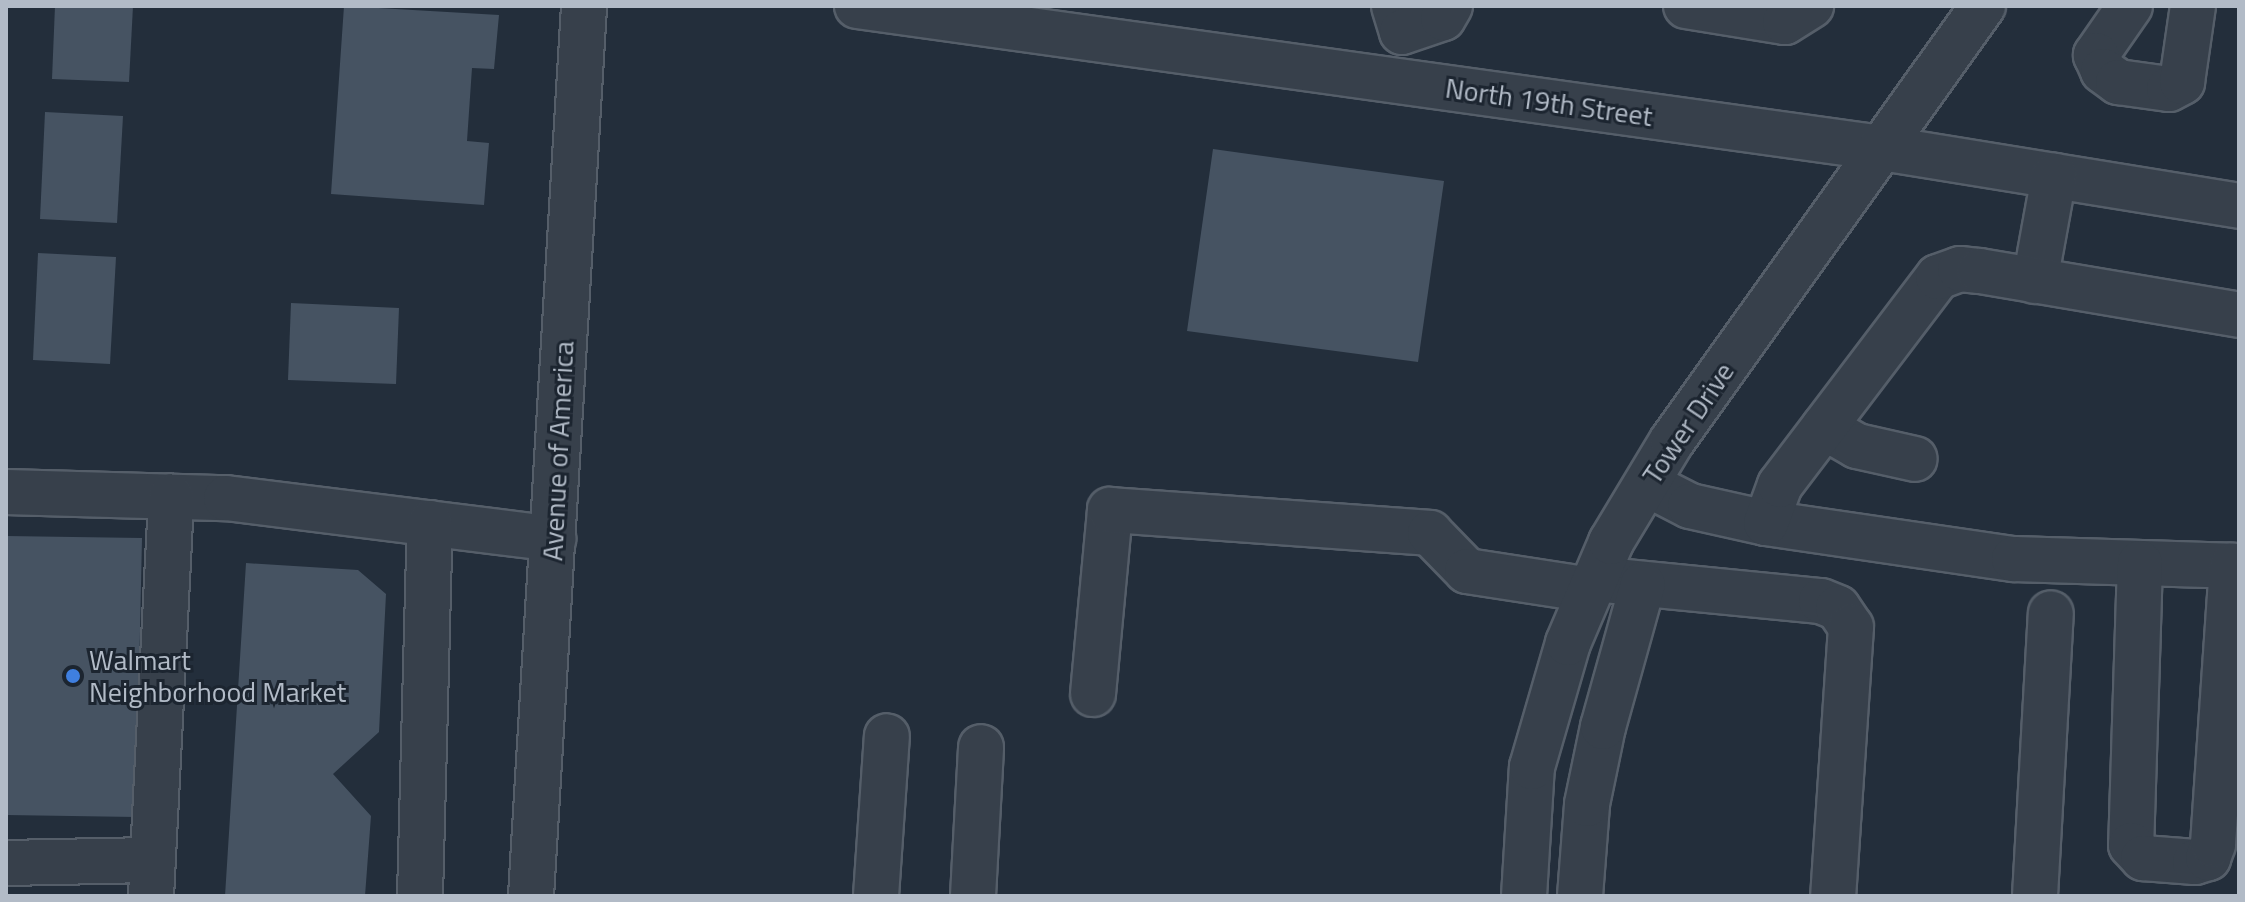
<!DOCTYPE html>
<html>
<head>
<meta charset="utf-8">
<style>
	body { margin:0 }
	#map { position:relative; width:2245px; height:902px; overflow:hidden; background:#232e3b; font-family:"Titillium Web",sans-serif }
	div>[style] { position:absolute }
	.building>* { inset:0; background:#465362 }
	.roads { filter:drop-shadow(2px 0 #555e69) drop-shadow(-2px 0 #555e69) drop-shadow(0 2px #555e69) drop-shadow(0 -2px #555e69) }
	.minor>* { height:44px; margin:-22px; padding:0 22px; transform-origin:22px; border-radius:22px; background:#37404b }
	.dots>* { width:22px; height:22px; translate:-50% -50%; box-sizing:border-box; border:4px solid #1c2530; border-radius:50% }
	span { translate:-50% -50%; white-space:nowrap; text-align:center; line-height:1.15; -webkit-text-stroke:6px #1c2530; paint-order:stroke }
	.street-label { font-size:28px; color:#b2bbc7 }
	.poi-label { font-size:28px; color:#b2bbc7 }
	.left { translate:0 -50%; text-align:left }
	.frame { position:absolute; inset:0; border:8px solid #b2bbc7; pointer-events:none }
</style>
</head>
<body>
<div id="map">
	<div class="building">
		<i style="clip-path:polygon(55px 6px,133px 6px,129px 82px,52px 79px)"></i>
		<i style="clip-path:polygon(344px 6px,499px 15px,494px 69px,472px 68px,467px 141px,489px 143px,484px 205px,331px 194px)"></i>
		<i style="clip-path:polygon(45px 112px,123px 116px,117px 223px,40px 219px)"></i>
		<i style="clip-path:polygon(1213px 149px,1444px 181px,1418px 362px,1187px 331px)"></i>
		<i style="clip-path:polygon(38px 253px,116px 257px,110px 364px,33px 360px)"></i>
		<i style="clip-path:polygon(291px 303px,399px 308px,396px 384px,288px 380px)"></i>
		<i style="clip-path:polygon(6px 536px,142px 538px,136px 817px,6px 815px)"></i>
		<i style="clip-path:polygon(246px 563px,358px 570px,386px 594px,379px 732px,333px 774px,371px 816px,365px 896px,225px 896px)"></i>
	</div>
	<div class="roads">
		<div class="minor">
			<i style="left:857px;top:6px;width:1035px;rotate:7.89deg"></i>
			<i style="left:1882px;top:148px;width:362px;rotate:9.2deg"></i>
			<i style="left:1394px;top:6px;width:27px;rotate:73deg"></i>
			<i style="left:1402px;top:32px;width:43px;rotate:-18.9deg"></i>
			<i style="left:1443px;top:18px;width:14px;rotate:-60deg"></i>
			<i style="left:1686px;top:6px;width:100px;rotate:9.2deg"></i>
			<i style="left:1785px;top:22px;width:31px;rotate:-32deg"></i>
			<i style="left:2130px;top:6px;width:60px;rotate:124.8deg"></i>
			<i style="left:2096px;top:55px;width:17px;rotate:66deg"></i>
			<i style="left:2103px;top:71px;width:19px;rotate:36deg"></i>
			<i style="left:2118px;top:82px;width:51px;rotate:7.8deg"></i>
			<i style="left:2169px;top:89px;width:15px;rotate:-28deg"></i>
			<i style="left:2182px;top:82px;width:77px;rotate:-81.8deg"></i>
			<i style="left:2035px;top:281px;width:107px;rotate:-79.7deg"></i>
			<i style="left:1824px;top:427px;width:38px;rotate:30deg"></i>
			<i style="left:1857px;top:446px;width:59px;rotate:12.6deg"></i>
			<i style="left:1647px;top:484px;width:48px;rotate:27.1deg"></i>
			<i style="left:1690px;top:506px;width:78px;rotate:12.6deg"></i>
			<i style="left:1766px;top:523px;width:251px;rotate:8.3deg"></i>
			<i style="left:2014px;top:559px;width:225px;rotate:1.8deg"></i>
			<i style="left:6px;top:492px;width:220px;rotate:1.6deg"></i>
			<i style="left:226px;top:498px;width:330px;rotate:7.1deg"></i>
			<i style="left:1766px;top:523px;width:40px;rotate:-69.8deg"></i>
			<i style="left:1780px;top:485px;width:261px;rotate:-52.8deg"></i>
			<i style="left:1938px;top:277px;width:23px;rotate:-20deg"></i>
			<i style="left:1960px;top:269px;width:20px;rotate:6deg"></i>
			<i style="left:1980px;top:271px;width:263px;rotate:9.6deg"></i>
			<i style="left:2140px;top:563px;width:282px;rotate:91.8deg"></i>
			<i style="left:2131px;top:845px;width:18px;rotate:47deg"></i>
			<i style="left:2143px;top:858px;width:52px;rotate:4.4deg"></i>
			<i style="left:2195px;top:862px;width:14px;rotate:-17deg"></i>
			<i style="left:2208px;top:858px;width:15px;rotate:-70deg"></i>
			<i style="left:2213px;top:844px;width:279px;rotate:-86.1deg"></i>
			<i style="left:1595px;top:579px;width:227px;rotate:5.6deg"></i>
			<i style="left:1821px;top:601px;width:18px;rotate:22deg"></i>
			<i style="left:1838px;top:608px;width:23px;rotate:56deg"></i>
			<i style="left:1851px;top:627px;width:270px;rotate:93.8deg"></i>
			<i style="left:1093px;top:694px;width:185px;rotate:-84.7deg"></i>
			<i style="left:1110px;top:510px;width:321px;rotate:4.1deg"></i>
			<i style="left:1430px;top:533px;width:53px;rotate:45.8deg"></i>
			<i style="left:1467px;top:571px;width:125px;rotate:8.7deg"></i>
			<i style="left:6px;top:863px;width:147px;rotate:-1.2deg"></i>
			<i style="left:151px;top:896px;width:400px;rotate:-87.1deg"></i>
			<i style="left:420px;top:896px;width:373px;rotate:-88.5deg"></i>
			<i style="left:531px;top:896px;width:892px;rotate:-86.59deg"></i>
			<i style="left:876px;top:896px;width:160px;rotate:-86.1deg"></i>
			<i style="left:973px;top:896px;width:149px;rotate:-86.9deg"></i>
			<i style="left:1524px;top:896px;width:129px;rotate:-86.5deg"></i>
			<i style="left:1532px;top:767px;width:129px;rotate:-73.8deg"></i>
			<i style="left:1568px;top:643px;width:110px;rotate:-66.9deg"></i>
			<i style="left:1611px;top:542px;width:118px;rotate:-58.9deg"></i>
			<i style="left:1672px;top:441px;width:535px;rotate:-54.44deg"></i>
			<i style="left:1580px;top:896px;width:92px;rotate:-85.6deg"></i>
			<i style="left:1587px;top:804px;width:79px;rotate:-78.3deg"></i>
			<i style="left:1603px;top:727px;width:148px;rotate:-74.4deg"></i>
			<i style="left:2035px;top:896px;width:283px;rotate:-86.8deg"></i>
		</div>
	</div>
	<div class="dots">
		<i style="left:73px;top:676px;background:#3f7fe0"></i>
	</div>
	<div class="street-label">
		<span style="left:1549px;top:102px;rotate:8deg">North 19th Street</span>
		<span style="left:1688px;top:423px;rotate:-56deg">Tower Drive</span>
		<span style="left:558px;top:451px;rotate:-87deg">Avenue of America</span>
	</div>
	<div class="poi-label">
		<span class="left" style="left:89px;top:676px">Walmart<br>Neighborhood Market</span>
	</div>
	<div class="frame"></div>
</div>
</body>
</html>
